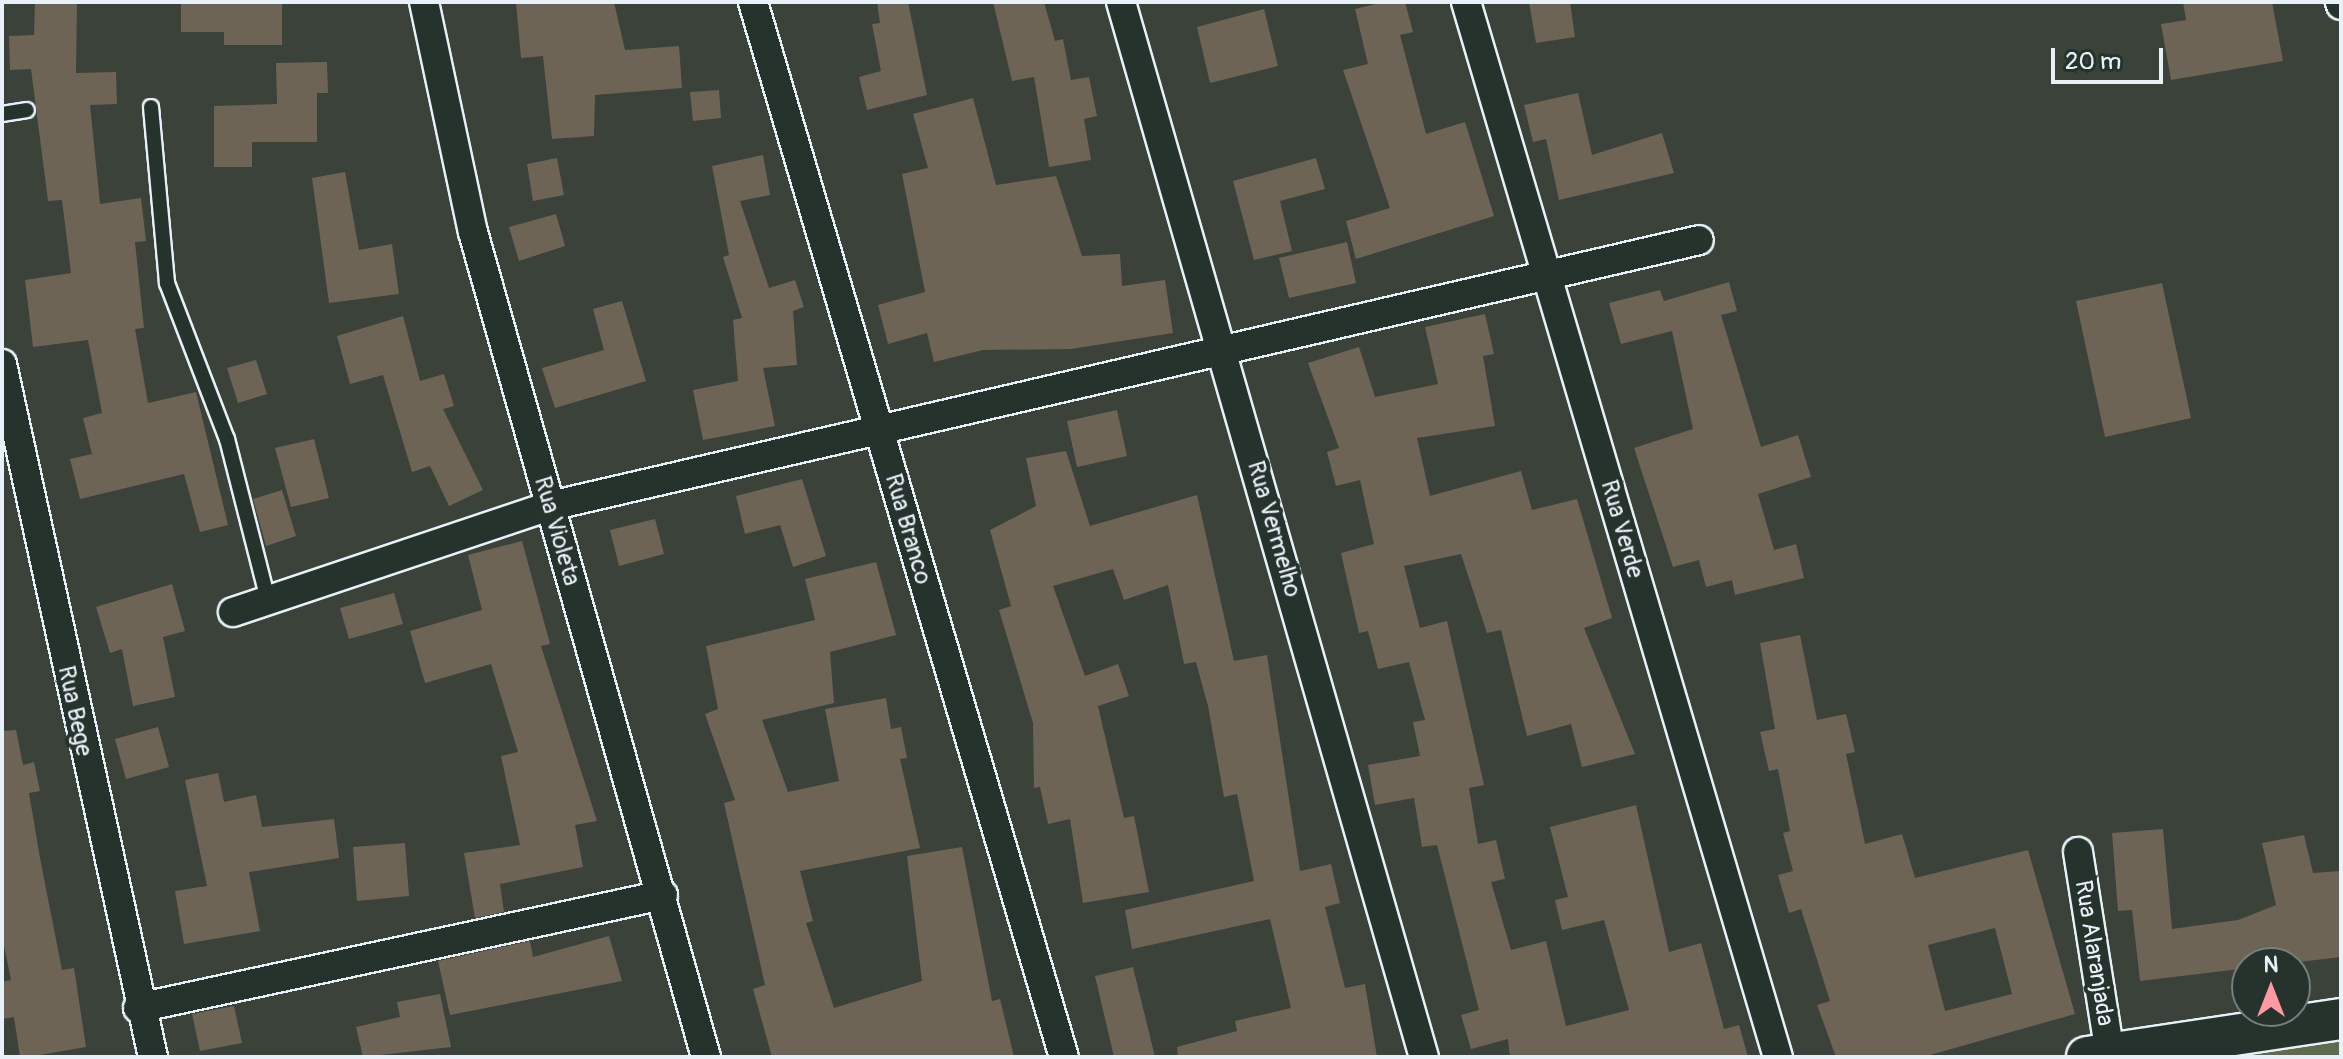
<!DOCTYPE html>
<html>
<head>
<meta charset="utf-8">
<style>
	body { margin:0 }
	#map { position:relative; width:2343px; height:1059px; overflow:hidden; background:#3b4239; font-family:Pangolin,sans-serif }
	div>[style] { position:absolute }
	.green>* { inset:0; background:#5f6b4d }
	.building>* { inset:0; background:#6d6456 }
	.roads { filter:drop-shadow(2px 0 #e8f1f8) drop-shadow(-2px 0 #e8f1f8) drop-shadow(0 2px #e8f1f8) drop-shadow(0 -2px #e8f1f8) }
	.lane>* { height:14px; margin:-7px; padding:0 7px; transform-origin:7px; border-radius:7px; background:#26332d }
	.street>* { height:28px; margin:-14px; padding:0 14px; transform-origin:14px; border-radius:14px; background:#26332d }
	.secondary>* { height:40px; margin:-20px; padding:0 20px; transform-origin:20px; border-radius:20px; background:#26332d }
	span { translate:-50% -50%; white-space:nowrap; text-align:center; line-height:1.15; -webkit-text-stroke:8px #26332d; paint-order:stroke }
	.street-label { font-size:24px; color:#e8f1f8 }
	.frame { position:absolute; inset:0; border:4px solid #e8f1f8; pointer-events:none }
	.north { position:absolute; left:2231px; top:947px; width:80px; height:80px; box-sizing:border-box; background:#26332d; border:2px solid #747f7e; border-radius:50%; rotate:0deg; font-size:22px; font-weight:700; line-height:32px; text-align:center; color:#e8f1f8 }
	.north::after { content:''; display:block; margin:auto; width:28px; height:36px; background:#ff9aa2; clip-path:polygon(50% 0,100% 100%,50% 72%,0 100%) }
	.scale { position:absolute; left:2051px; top:48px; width:112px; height:36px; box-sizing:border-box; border:4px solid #e8f1f8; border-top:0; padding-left:10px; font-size:24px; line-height:28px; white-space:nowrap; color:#e8f1f8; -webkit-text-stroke:6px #26332d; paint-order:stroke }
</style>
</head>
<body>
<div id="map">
	<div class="green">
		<i style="clip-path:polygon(2341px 1038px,2341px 1057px,2200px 1057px)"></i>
	</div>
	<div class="building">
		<i style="clip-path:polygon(35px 2px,77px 2px,76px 73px,116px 72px,117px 104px,90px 105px,100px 204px,141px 198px,146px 241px,135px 242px,144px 328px,135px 329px,148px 403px,196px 392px,228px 525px,200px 532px,184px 474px,80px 499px,70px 459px,92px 454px,83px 418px,102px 413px,88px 340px,33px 347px,25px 280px,71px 273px,62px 200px,48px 201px,31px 69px,10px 70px,9px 36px,34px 35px)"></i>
		<i style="clip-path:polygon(181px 2px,282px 2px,282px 45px,224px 45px,224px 32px,181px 32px)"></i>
		<i style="clip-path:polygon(516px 2px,614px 2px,625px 50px,679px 46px,682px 88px,595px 95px,594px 136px,552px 139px,543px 56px,521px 58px)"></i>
		<i style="clip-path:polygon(877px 2px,908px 2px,927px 95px,867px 110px,859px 77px,881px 71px,872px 24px,880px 23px)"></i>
		<i style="clip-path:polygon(993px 2px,1044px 2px,1055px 41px,1063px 39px,1071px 80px,1089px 77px,1097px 116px,1084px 119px,1091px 160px,1049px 167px,1034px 77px,1012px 81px)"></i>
		<i style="clip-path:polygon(1384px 2px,1405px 2px,1413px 32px,1400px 35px,1426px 134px,1465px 122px,1494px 216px,1356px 259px,1346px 221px,1390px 208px,1343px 70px,1368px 64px,1355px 9px)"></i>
		<i style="clip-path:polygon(1529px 2px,1570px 2px,1575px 37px,1536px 43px)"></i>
		<i style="clip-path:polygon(2183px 2px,2272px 2px,2283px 61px,2171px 80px,2161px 24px,2186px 20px)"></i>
		<i style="clip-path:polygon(1264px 9px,1278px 66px,1210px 83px,1197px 27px)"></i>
		<i style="clip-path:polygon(327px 62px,328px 93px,317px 93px,317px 142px,252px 142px,252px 167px,214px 167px,214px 106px,277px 104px,276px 63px)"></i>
		<i style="clip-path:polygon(719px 90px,721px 118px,693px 121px,690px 92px)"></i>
		<i style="clip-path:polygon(1578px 93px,1592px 155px,1662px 133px,1674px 173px,1559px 200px,1546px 139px,1533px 142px,1524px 105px)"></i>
		<i style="clip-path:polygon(973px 98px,996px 185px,1056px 176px,1082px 256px,1120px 254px,1122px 286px,1165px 280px,1173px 333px,1071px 349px,983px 350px,934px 362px,927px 333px,888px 344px,878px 305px,925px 292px,902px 174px,928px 168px,913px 114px)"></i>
		<i style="clip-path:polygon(763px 155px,770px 195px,740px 201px,769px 288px,795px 280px,804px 307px,793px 311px,797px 365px,763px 368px,775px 426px,703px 440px,693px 390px,738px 381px,733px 320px,742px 318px,723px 257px,729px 255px,712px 166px)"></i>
		<i style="clip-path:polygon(557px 158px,564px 195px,533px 201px,527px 164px)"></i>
		<i style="clip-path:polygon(1316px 158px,1325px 189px,1280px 201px,1292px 251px,1254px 260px,1233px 181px)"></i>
		<i style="clip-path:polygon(345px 172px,359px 250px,392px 244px,399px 294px,329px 303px,312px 178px)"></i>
		<i style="clip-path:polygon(556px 214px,565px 246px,519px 261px,509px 227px)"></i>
		<i style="clip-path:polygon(1347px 242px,1356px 283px,1289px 298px,1279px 258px)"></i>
		<i style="clip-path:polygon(1729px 282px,1737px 311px,1721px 315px,1761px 447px,1798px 435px,1811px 477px,1758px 494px,1774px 550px,1796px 544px,1804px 578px,1735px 595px,1732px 580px,1706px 587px,1699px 560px,1673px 567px,1634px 448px,1693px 429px,1672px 331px,1621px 344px,1609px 303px,1660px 290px,1664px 301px)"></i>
		<i style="clip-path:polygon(2162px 283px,2191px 418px,2105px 437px,2076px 301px)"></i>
		<i style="clip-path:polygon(622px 301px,646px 381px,555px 408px,542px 368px,604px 350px,593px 309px)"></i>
		<i style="clip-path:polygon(1485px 314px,1494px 354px,1483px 356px,1495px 426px,1417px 438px,1430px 496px,1521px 471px,1532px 510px,1577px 499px,1612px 618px,1584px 628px,1635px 754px,1582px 767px,1571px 724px,1527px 736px,1501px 630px,1487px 633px,1461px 554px,1404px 566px,1420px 628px,1447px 621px,1484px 785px,1469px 788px,1478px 844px,1496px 840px,1505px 879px,1491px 882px,1511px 950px,1546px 941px,1566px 1026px,1629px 1010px,1604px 920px,1562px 930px,1555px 900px,1568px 897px,1550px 827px,1636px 805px,1669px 952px,1701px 943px,1724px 1029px,1739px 1025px,1748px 1057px,1510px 1057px,1508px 1039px,1471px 1049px,1461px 1015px,1479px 1010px,1437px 845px,1422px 847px,1414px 798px,1375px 805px,1368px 765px,1420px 756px,1413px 722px,1425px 720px,1409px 662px,1378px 669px,1368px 631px,1359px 633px,1341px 553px,1374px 544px,1360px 480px,1336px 486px,1327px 452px,1339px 448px,1308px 363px,1359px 347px,1375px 397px,1438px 384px,1425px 327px)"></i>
		<i style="clip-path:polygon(403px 316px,420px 381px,444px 374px,454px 406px,443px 409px,483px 490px,449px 506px,430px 466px,412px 472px,383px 375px,350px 384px,337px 336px)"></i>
		<i style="clip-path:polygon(256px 360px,267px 394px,238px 403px,227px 368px)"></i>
		<i style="clip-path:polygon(1117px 410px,1127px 456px,1077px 467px,1067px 421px)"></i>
		<i style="clip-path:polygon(314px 439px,329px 498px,291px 507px,275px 448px)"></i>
		<i style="clip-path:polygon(1066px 451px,1090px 526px,1197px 495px,1234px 661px,1267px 655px,1300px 871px,1331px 864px,1340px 903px,1325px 907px,1345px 988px,1365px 984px,1377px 1057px,1178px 1057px,1177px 1047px,1237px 1031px,1235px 1021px,1291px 1008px,1270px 919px,1132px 949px,1125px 910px,1254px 881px,1237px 794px,1224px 797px,1208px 706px,1196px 662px,1184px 664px,1168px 585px,1124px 600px,1113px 569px,1053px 586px,1085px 676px,1118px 664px,1129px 696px,1098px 706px,1124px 818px,1134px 816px,1149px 892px,1083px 903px,1070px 819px,1048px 824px,1040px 787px,1034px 788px,1033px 723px,999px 610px,1011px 606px,990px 530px,1036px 506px,1026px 458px)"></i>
		<i style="clip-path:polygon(802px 479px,826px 556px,793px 567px,780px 525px,745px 534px,736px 496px)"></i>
		<i style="clip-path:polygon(282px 490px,296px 536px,266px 546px,253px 499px)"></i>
		<i style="clip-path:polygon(655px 519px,664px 554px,619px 566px,610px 530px)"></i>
		<i style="clip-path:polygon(522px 541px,550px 644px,541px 646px,597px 821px,575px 825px,583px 867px,500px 884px,504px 912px,475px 918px,464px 853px,520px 845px,501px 756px,518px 752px,491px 664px,425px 683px,410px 631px,482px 610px,468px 555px)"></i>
		<i style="clip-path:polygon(876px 562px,896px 635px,830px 652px,834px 703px,762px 720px,788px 792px,839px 781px,825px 709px,886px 698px,891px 729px,901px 727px,907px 758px,900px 759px,920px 848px,800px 871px,813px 921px,806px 923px,834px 1008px,922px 981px,907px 856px,962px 847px,992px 1001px,1000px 999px,1014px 1057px,772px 1057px,753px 989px,765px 985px,724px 803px,735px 800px,705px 714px,718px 709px,706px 646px,815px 620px,805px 579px)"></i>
		<i style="clip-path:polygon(172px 584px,185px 631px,163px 637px,175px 697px,133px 706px,122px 649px,110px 653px,96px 607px)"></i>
		<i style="clip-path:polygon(394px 593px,403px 624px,349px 639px,340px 608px)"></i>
		<i style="clip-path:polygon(evenodd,1800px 635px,1817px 720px,1846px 714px,1855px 752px,1846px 754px,1865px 844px,1902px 834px,1915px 878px,2028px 850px,2075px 1014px,1923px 1057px,1836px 1057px,1817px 1005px,1830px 1001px,1801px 909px,1789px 913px,1778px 875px,1793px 871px,1783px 833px,1790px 831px,1778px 769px,1769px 771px,1760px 732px,1775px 729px,1760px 643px,1800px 635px,1995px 928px,2012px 994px,1945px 1011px,1928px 945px,1995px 928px)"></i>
		<i style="clip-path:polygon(158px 727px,169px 767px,126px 779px,115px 739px)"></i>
		<i style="clip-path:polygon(16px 730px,23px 765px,34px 762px,40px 791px,29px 793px,40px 858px,62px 970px,74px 968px,86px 1047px,28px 1057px,20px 1057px,14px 1017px,2px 1019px,2px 982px,11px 980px,2px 936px,2px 731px)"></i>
		<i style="clip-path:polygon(218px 773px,224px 802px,256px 795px,262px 827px,334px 819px,339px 858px,249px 872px,260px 931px,184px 944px,175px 891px,207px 886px,185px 780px)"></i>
		<i style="clip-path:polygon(2163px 829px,2172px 929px,2238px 920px,2276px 905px,2262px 843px,2304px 835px,2313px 873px,2341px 871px,2341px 957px,2140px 981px,2132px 910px,2118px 911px,2112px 833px)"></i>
		<i style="clip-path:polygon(405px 843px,409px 896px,357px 901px,353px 847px)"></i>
		<i style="clip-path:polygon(609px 936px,622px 981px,450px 1015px,438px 961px,530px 941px,533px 957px)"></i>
		<i style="clip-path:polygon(1133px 967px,1155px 1057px,1114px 1057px,1095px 976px)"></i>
		<i style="clip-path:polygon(440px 994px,451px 1047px,363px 1057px,356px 1027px,400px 1017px,397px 1002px)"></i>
		<i style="clip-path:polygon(234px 1006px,242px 1043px,200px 1051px,192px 1014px)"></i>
	</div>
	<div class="roads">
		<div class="lane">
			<i style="left:151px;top:107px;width:177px;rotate:84.8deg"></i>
			<i style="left:167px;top:283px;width:167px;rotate:69deg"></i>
			<i style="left:227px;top:439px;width:166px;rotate:75.7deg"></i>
			<i style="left:2px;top:114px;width:25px;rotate:-9deg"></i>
		</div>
		<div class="street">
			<i style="left:424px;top:2px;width:235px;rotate:78deg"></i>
			<i style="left:473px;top:232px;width:857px;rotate:74.23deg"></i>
			<i style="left:753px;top:2px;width:1100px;rotate:73.58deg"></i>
			<i style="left:1121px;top:2px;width:1098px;rotate:73.98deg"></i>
			<i style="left:1466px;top:2px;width:1100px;rotate:73.53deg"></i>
			<i style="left:2340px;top:2px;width:3px;rotate:72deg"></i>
			<i style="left:2px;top:364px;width:709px;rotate:77.71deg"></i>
			<i style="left:233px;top:612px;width:334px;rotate:-18.5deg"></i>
			<i style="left:550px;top:506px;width:1179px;rotate:-13.03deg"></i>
			<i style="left:2078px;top:852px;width:205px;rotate:81deg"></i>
			<i style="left:138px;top:1008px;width:537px;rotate:-12.15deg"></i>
		</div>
		<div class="secondary">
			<i style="left:2087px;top:1057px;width:257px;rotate:-8.5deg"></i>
		</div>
	</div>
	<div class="street-label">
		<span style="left:908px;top:529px;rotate:74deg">Rua Branco</span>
		<span style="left:1274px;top:529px;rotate:74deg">Rua Vermelho</span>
		<span style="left:1622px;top:529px;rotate:74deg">Rua Verde</span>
		<span style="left:557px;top:531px;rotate:74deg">Rua Violeta</span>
		<span style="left:75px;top:711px;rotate:78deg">Rua Bege</span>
		<span style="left:2094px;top:953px;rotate:81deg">Rua Alaranjada</span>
	</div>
	<div class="frame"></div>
	<div class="north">N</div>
	<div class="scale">20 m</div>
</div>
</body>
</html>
